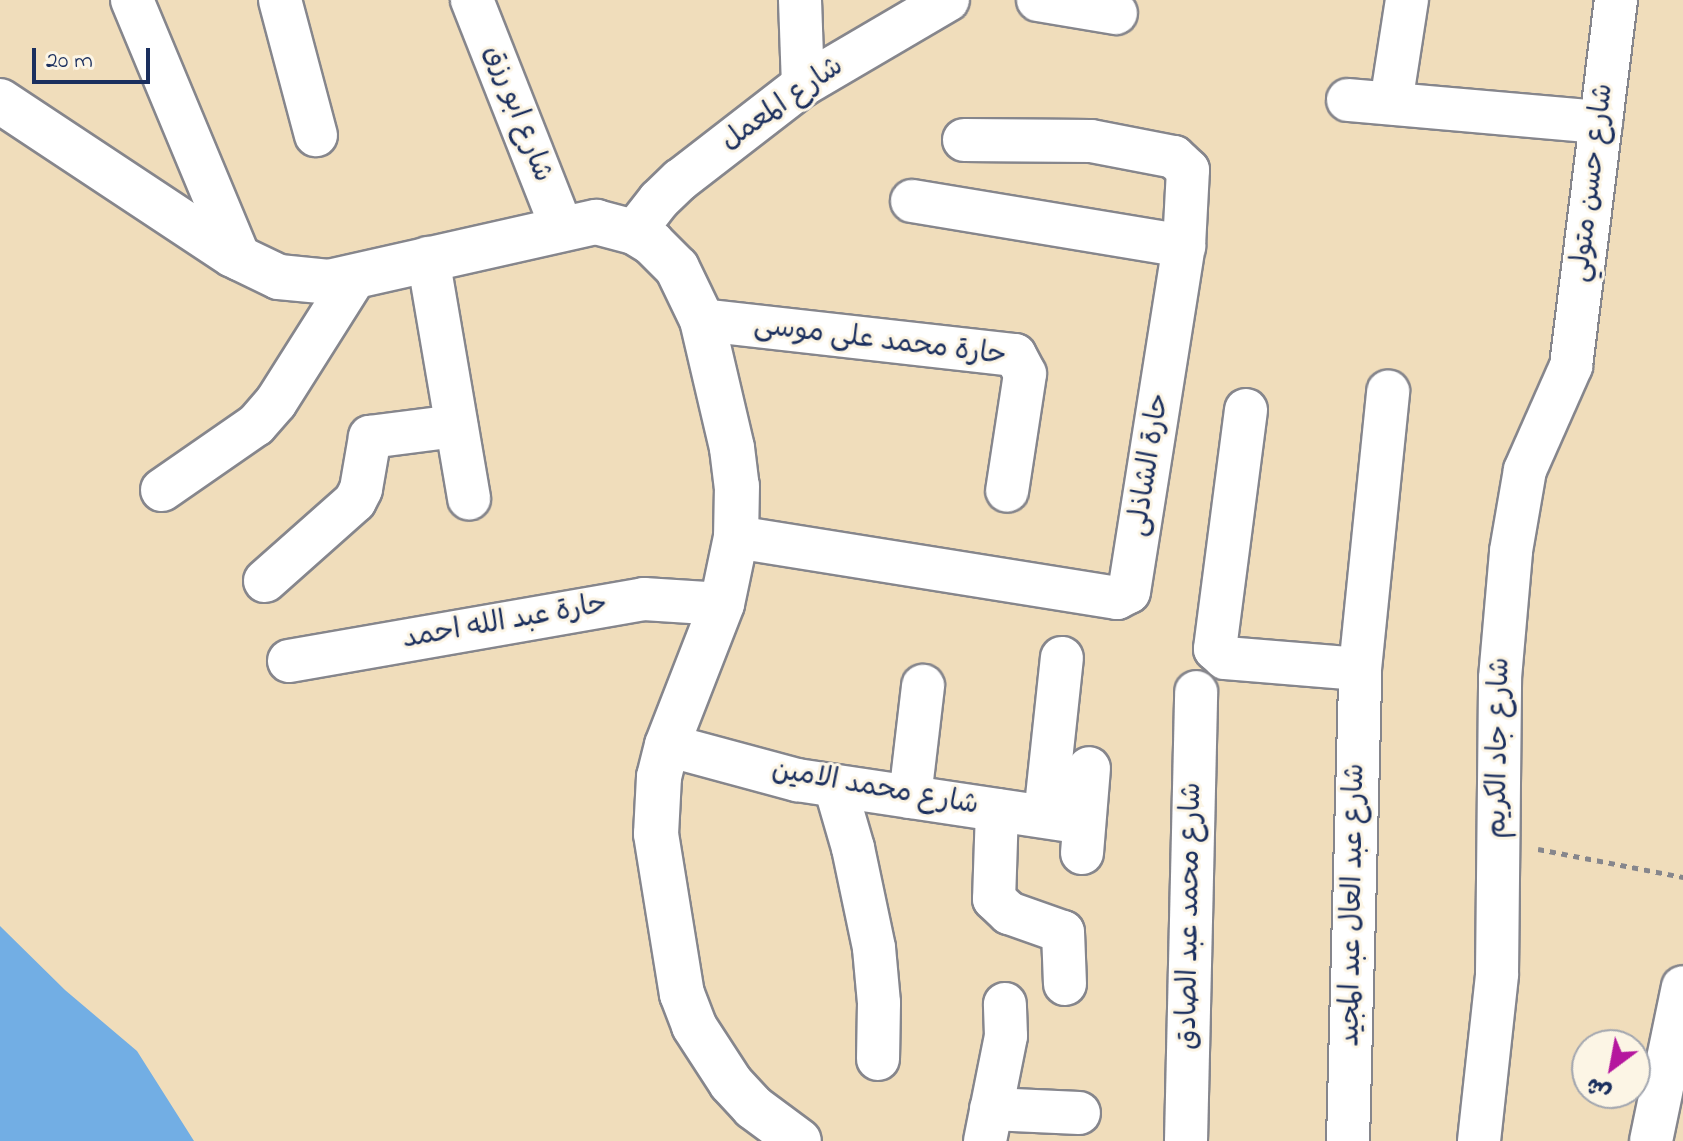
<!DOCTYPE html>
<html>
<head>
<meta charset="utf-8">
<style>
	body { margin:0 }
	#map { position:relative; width:1683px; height:1141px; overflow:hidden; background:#f0ddbb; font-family:"Indie Flower","Playpen Sans Arabic",sans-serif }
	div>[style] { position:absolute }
	.water>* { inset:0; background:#72aee4 }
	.path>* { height:5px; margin-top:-2.5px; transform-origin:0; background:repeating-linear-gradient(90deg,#86868c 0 6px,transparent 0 12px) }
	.roads { filter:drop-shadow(2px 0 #86868c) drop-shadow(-2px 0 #86868c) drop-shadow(0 2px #86868c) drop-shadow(0 -2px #86868c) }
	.minor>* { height:42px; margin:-21px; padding:0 21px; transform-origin:21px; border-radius:21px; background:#fff }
	.tertiary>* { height:44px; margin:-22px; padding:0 22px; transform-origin:22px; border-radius:22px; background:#fff }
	span { translate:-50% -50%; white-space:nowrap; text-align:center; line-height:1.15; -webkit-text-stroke:6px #fcf5e5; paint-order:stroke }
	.street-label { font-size:28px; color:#1b2f5e }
	.north { position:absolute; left:1571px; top:1029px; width:80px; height:80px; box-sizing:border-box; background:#fcf5e5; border:2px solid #a2a6af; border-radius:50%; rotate:212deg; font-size:22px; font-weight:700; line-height:32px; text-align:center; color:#1b2f5e }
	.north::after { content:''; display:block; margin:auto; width:28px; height:36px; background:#b5179e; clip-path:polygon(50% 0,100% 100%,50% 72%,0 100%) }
	.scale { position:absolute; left:32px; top:48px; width:118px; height:36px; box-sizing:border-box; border:4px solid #1b2f5e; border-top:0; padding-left:10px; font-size:24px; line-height:28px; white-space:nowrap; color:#1b2f5e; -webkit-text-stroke:6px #fcf5e5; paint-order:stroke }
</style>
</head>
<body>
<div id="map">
	<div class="water">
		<i style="clip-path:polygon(0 926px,65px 990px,137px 1051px,194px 1141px,0 1141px)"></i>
	</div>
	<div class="path">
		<i style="left:1538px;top:849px;width:148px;rotate:10.9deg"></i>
	</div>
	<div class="roads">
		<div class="minor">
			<i style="left:132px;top:0;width:281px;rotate:67.4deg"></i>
			<i style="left:280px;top:0;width:140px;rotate:75.1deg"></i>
			<i style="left:472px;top:0;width:246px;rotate:68.5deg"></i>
			<i style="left:800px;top:0;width:85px;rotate:88deg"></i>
			<i style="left:1038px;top:0;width:79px;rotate:9.5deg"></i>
			<i style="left:1348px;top:100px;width:254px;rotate:5deg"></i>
			<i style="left:1391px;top:103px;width:104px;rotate:-81.2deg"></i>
			<i style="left:912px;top:201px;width:276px;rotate:9.4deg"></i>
			<i style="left:634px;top:232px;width:41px;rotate:-52deg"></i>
			<i style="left:659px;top:200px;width:29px;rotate:-44deg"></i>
			<i style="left:680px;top:180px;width:155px;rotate:-37.7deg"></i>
			<i style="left:803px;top:85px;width:168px;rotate:-30.4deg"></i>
			<i style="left:428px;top:258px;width:244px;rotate:80.3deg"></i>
			<i style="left:702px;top:320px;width:315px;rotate:6.4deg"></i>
			<i style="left:1015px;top:355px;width:21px;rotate:62deg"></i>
			<i style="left:1025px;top:374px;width:118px;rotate:98.7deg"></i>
			<i style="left:1246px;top:410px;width:241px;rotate:97.4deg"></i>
			<i style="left:1215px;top:649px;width:13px;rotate:42deg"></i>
			<i style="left:1225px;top:658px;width:135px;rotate:4.7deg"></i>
			<i style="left:162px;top:490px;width:114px;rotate:-34.7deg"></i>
			<i style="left:256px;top:425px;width:30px;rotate:-49deg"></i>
			<i style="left:276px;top:402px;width:148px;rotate:-57.7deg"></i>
			<i style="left:736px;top:537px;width:386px;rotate:9.1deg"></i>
			<i style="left:1117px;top:598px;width:13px;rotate:-27deg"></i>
			<i style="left:1129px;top:592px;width:350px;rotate:-81deg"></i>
			<i style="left:1184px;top:246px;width:76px;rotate:-87deg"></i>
			<i style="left:1188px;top:170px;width:19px;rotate:-137deg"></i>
			<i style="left:1174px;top:157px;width:85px;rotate:-169.1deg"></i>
			<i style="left:1091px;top:141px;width:127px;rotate:-179.5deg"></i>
			<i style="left:265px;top:581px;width:120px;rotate:-41.6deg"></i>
			<i style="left:355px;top:501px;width:13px;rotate:-63deg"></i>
			<i style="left:361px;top:489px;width:53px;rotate:-80.2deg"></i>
			<i style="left:370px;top:437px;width:87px;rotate:-7.3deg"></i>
			<i style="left:289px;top:661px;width:360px;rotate:-9.9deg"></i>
			<i style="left:644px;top:599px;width:78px;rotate:3.7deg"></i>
			<i style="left:667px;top:745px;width:135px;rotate:15.1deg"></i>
			<i style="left:797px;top:780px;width:290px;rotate:8.5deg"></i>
			<i style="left:835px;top:786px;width:65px;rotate:73.8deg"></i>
			<i style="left:853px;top:848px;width:102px;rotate:78.1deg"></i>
			<i style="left:874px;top:948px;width:55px;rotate:84.8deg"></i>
			<i style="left:879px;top:1003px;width:56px;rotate:91deg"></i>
			<i style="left:910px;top:797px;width:112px;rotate:-83.3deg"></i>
			<i style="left:997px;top:810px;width:89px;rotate:91.9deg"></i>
			<i style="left:994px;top:899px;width:21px;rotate:43deg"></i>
			<i style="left:1009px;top:913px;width:57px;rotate:19.4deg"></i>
			<i style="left:1063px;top:932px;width:52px;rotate:87.8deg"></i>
			<i style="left:1045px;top:816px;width:159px;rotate:-83.9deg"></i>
			<i style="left:1082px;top:853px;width:85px;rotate:-85.3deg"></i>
			<i style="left:991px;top:1109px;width:88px;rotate:2.6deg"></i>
			<i style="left:985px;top:1141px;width:107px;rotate:-78.7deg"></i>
			<i style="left:1006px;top:1036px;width:32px;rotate:-92deg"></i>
			<i style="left:1186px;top:1141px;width:449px;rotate:-88.7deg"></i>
			<i style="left:1348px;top:1141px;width:472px;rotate:-88.5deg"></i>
			<i style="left:1360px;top:669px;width:279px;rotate:-84.2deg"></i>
			<i style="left:1479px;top:1141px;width:168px;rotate:-83.8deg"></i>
			<i style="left:1497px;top:974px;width:296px;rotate:-89.4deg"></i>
			<i style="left:1500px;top:678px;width:127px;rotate:-85deg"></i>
			<i style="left:1511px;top:551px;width:82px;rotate:-80.2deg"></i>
			<i style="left:1525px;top:470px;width:114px;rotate:-66.1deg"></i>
			<i style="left:1571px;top:366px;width:369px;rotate:-83deg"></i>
			<i style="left:1651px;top:1141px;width:157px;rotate:-78.3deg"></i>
		</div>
		<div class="tertiary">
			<i style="left:0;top:101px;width:279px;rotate:33.5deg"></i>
			<i style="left:233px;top:255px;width:51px;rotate:25.6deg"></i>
			<i style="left:279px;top:277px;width:50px;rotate:5.7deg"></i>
			<i style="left:329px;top:282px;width:274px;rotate:-12.7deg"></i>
			<i style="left:596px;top:222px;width:39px;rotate:15deg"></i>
			<i style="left:634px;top:232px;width:21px;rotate:31deg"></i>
			<i style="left:652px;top:243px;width:35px;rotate:45deg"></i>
			<i style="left:677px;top:268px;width:58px;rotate:64.3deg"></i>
			<i style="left:702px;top:320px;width:131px;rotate:76.8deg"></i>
			<i style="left:732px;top:448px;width:38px;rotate:83deg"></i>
			<i style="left:737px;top:486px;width:51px;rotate:91.1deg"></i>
			<i style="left:736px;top:537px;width:68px;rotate:101.8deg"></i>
			<i style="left:722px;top:604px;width:151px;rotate:111.3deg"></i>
			<i style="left:667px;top:745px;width:33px;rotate:104deg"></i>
			<i style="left:659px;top:777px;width:57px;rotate:93deg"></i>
			<i style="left:656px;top:834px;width:162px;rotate:80.8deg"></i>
			<i style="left:682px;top:994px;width:34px;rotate:69deg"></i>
			<i style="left:694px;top:1026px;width:68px;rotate:57deg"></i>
			<i style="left:731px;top:1083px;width:33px;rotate:47deg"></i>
			<i style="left:753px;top:1107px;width:57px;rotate:36.5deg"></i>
		</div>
	</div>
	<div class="street-label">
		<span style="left:783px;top:105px;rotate:-35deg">شارع المعمل</span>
		<span style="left:517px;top:114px;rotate:69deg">شارع ابو رزق</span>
		<span style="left:1593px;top:183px;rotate:-83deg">شارع حسن متولي</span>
		<span style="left:880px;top:342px;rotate:7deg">حارة محمد على موسى</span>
		<span style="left:1150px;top:465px;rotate:-81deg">حارة الشاذلى</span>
		<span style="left:505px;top:623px;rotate:-10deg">حارة عبد الله احمد</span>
		<span style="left:1500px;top:748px;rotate:-89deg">شارع جاد الكريم</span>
		<span style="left:875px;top:789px;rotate:10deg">شارع محمد الامين</span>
		<span style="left:1354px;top:905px;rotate:-89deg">شارع عبد العال عبد المجيد</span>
		<span style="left:1191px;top:916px;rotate:-89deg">شارع محمد عبد الصادق</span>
	</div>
	<div class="north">ش</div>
	<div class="scale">20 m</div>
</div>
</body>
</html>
